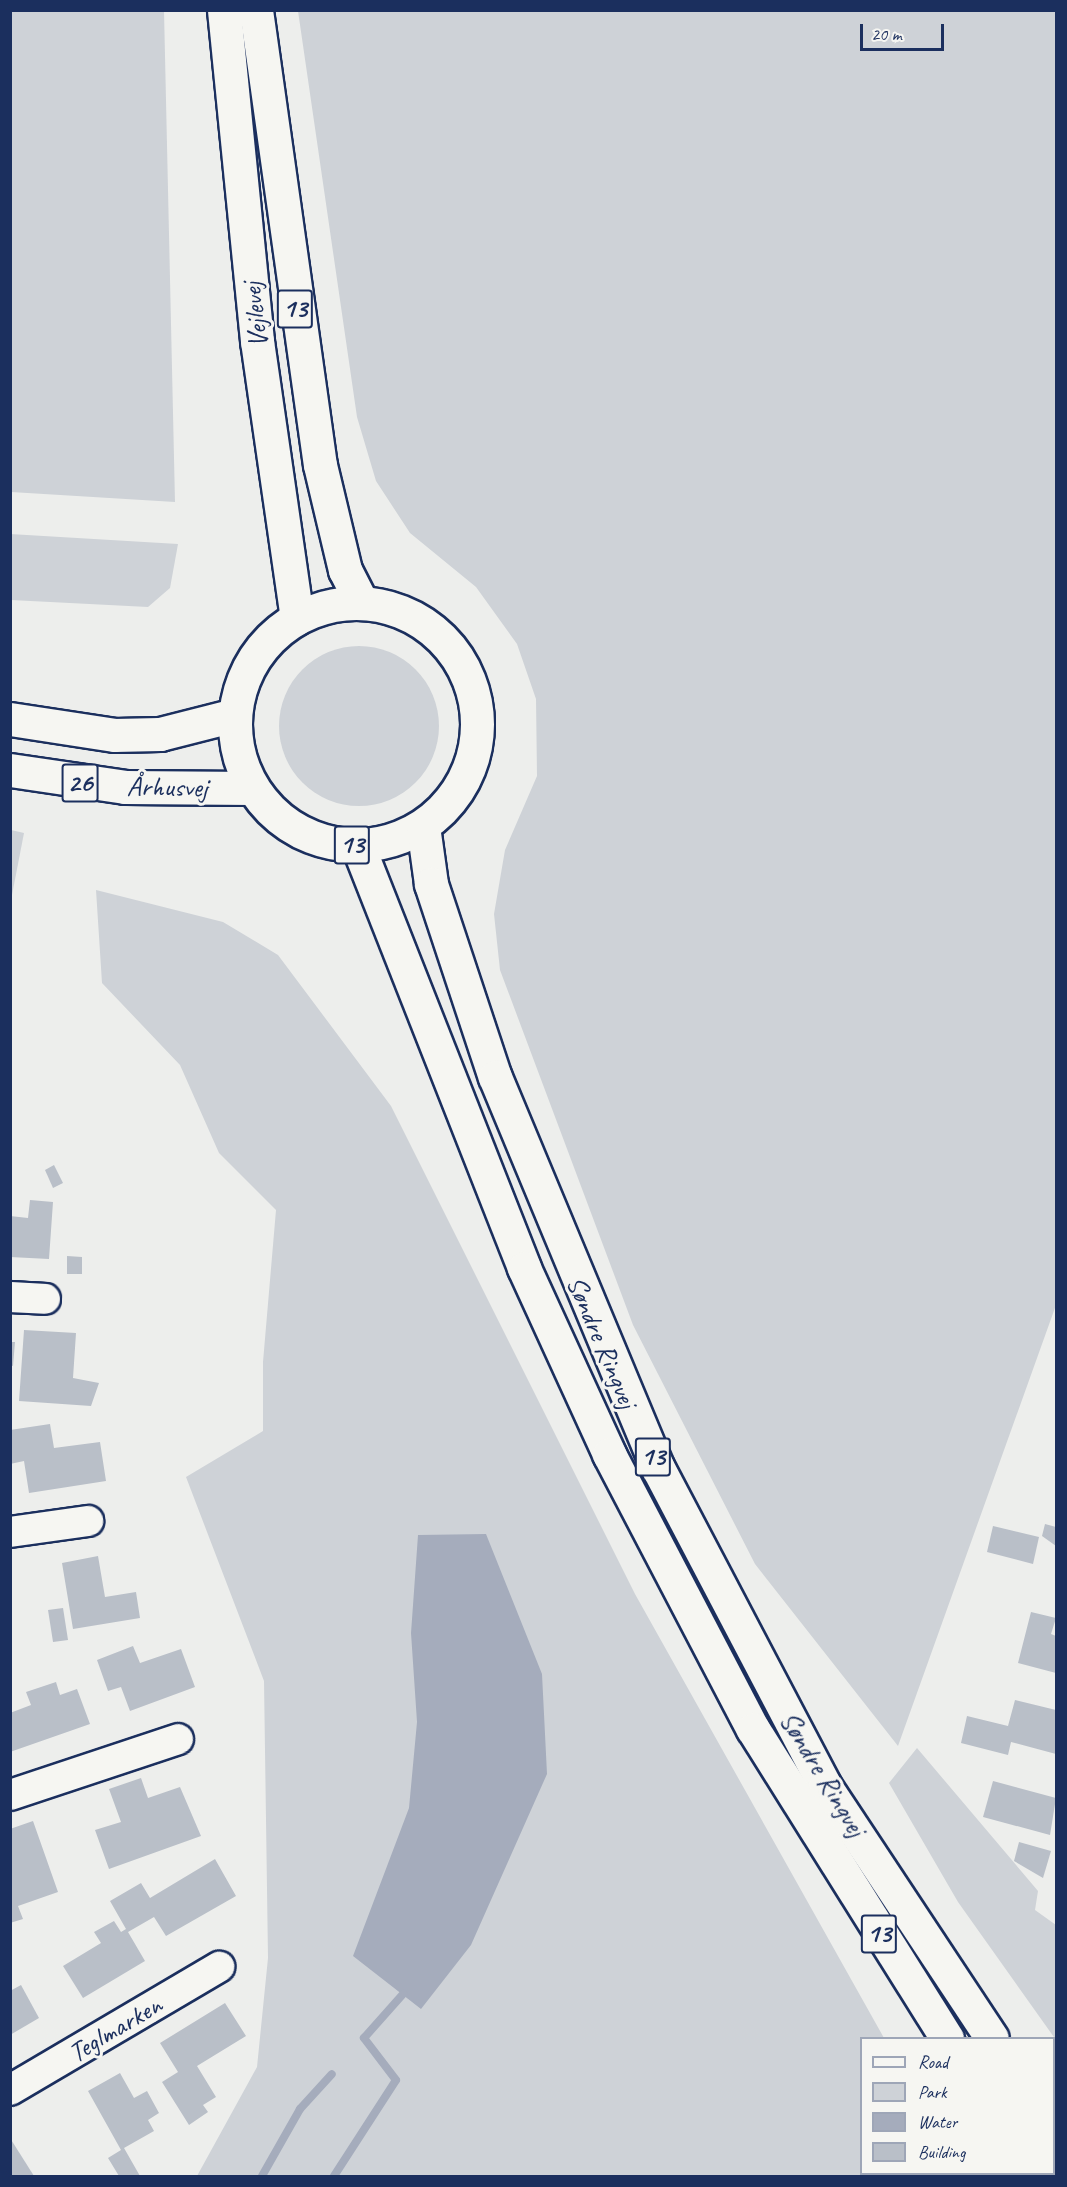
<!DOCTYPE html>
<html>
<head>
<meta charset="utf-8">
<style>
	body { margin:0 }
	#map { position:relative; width:1067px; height:2187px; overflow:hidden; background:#edeeec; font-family:Caveat,sans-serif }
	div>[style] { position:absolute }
	.green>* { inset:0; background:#ced2d7 }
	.round { border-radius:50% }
	.water>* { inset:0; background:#a5acbc }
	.stream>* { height:8px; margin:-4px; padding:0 4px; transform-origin:4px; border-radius:4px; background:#a5acbc }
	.building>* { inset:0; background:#b9bfc8 }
	.roads { filter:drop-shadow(2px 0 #1b2f5e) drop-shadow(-2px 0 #1b2f5e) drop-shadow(0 2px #1b2f5e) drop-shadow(0 -2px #1b2f5e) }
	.minor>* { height:30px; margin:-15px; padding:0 15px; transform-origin:15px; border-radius:15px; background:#f6f6f2 }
	.primary>* { height:33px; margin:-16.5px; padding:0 16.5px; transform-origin:16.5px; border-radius:16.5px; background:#f6f6f2 }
	.primary>.ring { margin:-16.5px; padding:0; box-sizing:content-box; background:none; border:33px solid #f6f6f2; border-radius:50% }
	span { translate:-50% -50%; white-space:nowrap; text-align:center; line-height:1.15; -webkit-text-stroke:6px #f6f6f2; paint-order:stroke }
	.shield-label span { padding:2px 4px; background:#f6f6f2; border:2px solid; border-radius:4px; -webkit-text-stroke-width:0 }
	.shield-label { font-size:27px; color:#1b2f5e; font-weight:700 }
	.street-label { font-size:28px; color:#1b2f5e }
	.frame { position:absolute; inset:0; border:12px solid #1b2f5e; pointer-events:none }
	.legend { position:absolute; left:860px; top:2037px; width:195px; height:138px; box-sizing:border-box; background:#f6f6f2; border:2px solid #9ea6b7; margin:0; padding:8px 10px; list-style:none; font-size:18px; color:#1b2f5e }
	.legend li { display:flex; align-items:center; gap:12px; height:30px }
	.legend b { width:30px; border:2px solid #9ea6b7 }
	.scale { position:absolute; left:860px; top:24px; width:84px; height:27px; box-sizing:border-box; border:3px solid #1b2f5e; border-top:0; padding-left:8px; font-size:18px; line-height:21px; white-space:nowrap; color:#1b2f5e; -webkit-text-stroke:4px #f6f6f2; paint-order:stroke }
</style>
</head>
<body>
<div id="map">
	<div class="green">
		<i style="clip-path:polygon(10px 11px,164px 11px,175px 502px,11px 492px)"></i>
		<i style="clip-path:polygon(298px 11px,1056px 11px,1056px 1305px,898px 1746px,755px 1564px,633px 1325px,500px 970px,494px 914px,505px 850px,537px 776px,536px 699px,517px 644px,476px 587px,410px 533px,376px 481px,357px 417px)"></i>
		<i style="clip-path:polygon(10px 534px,178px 544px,170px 588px,148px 607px,11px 600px)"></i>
		<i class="round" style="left:279px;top:646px;width:160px;height:160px"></i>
		<i style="clip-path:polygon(11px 830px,24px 833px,11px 900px,10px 830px)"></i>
		<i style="clip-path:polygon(96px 890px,223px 922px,278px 955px,391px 1106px,635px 1594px,884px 2038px,862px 2038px,862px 2174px,926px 2176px,197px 2176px,257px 2067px,268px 1958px,264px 1681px,186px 1477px,263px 1431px,263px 1362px,276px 1210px,219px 1153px,180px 1065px,102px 983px)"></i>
		<i style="clip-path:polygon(917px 1748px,1038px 1891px,1035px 1910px,1056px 1925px,1056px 2040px,958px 1902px,889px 1783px)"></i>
	</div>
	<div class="water">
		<i style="clip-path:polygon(486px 1534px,542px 1674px,547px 1774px,471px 1945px,421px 2009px,353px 1956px,409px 1808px,417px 1722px,411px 1633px,418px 1535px)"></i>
	</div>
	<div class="stream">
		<i style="left:262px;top:2176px;width:77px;rotate:-60.4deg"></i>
		<i style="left:300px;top:2109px;width:47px;rotate:-47.6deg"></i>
		<i style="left:334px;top:2176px;width:114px;rotate:-57.1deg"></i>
		<i style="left:396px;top:2080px;width:53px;rotate:-127.3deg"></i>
		<i style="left:364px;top:2038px;width:59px;rotate:-48.4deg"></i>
	</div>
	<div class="building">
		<i style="clip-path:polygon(54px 1165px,63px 1183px,53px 1188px,45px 1170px)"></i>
		<i style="clip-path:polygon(30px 1200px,53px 1202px,49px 1259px,10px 1257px,10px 1216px,28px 1218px)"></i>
		<i style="clip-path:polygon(67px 1256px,82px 1257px,82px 1274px,67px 1274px)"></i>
		<i style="clip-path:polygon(24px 1330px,76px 1333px,73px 1378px,99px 1383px,91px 1406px,19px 1401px)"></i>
		<i style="clip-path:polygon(10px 1342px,15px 1342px,13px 1366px,10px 1365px)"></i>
		<i style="clip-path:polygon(50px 1424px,54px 1448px,100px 1442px,106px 1481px,29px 1493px,24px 1461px,10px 1464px,10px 1430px)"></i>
		<i style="clip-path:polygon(1045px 1524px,1056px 1527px,1056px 1546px,1042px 1536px)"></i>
		<i style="clip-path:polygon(993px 1526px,1039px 1537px,1033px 1564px,987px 1552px)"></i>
		<i style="clip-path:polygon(98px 1556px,105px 1597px,136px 1592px,140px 1618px,73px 1629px,62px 1563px)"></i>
		<i style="clip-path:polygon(63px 1608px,68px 1640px,53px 1642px,48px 1610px)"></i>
		<i style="clip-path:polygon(1031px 1612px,1056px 1618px,1051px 1634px,1056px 1636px,1056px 1673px,1018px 1663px)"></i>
		<i style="clip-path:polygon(133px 1646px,140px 1663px,181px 1649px,195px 1687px,130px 1711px,121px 1687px,108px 1691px,97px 1660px)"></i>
		<i style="clip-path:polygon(56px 1682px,60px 1695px,77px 1689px,90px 1724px,10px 1752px,10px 1713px,31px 1705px,26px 1692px)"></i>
		<i style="clip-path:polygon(1015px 1700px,1056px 1710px,1056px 1754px,1011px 1742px,1008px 1755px,961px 1743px,967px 1716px,1008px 1726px)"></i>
		<i style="clip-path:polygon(141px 1778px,148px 1798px,180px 1787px,201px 1836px,109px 1869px,95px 1830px,121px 1822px,109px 1789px)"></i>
		<i style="clip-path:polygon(993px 1781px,1056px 1798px,1050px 1835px,983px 1817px)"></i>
		<i style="clip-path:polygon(33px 1821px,58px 1892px,18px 1906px,23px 1919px,10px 1923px,10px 1829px)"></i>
		<i style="clip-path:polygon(1019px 1842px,1051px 1851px,1043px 1878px,1014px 1861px)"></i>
		<i style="clip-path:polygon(215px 1859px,236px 1896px,166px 1936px,154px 1917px,128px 1932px,145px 1961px,83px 1998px,63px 1966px,101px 1943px,94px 1932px,114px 1921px,121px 1932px,126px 1929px,110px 1901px,141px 1883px,150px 1898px)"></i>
		<i style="clip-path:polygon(21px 1985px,39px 2018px,10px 2035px,10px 1991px)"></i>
		<i style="clip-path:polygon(225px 2003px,246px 2036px,197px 2066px,216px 2097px,203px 2105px,208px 2112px,189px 2125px,162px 2082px,178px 2072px,160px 2043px)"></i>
		<i style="clip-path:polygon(120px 2073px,134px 2098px,147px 2091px,159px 2113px,148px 2120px,154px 2131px,124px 2148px,140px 2176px,119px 2176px,108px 2158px,121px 2150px,88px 2091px)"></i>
		<i style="clip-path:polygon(10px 2138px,34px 2176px,10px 2176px)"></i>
	</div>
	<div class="roads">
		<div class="minor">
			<i style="left:10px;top:1297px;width:35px;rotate:3deg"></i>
			<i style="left:10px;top:1532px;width:79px;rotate:-8deg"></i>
			<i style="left:10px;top:1795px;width:177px;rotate:-18.4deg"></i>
			<i style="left:10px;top:2090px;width:243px;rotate:-30.5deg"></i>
		</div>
		<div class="primary">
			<i style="left:224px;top:10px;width:333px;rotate:84.3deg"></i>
			<i style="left:257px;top:341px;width:280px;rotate:81.8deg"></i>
			<i style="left:256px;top:10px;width:459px;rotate:82deg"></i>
			<i style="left:320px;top:465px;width:108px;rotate:76.6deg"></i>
			<i style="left:345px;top:570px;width:36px;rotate:63deg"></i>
			<i class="ring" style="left:235px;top:603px;width:209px;height:209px"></i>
			<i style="left:10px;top:719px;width:105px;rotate:8.7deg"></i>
			<i style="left:114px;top:735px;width:46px;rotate:-1.2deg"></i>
			<i style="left:160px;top:734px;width:77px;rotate:-14.2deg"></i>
			<i style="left:10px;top:770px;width:116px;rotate:8.4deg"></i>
			<i style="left:125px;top:787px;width:127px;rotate:0.5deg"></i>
			<i style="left:423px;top:826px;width:59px;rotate:82.1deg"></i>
			<i style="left:431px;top:884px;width:203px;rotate:71.7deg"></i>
			<i style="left:495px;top:1077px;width:424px;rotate:67.4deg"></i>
			<i style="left:658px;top:1468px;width:359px;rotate:62.3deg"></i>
			<i style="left:825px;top:1786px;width:302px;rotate:56.5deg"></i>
			<i style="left:358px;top:846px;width:453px;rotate:68.5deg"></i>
			<i style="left:524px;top:1268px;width:205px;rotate:65.4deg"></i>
			<i style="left:609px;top:1454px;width:310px;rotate:62.4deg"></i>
			<i style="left:753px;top:1729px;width:365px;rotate:57.9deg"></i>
			<i style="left:1054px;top:2077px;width:2px"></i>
			<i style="left:1054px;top:2125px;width:4px;rotate:63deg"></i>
			<i style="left:959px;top:2174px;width:2px;rotate:63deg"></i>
			<i style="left:1044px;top:2174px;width:3px;rotate:45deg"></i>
		</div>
	</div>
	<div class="shield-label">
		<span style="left:295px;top:309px">13</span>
		<span style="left:80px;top:783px">26</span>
		<span style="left:352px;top:845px">13</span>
		<span style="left:653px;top:1457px">13</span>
		<span style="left:879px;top:1934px">13</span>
	</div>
	<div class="street-label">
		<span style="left:255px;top:315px;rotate:-97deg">Vejlevej</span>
		<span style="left:167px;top:787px;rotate:1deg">Århusvej</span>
		<span style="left:602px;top:1342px;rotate:67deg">Søndre Ringvej</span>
		<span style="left:823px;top:1774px;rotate:59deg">Søndre Ringvej</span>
		<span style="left:115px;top:2029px;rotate:-31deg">Teglmarken</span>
	</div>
	<div class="frame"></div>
	<ul class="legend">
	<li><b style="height:8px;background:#f6f6f2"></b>Road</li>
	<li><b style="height:16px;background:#ced2d7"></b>Park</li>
	<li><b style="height:16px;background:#a5acbc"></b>Water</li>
	<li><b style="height:16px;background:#b9bfc8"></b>Building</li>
	</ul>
	<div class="scale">20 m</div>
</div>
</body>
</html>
